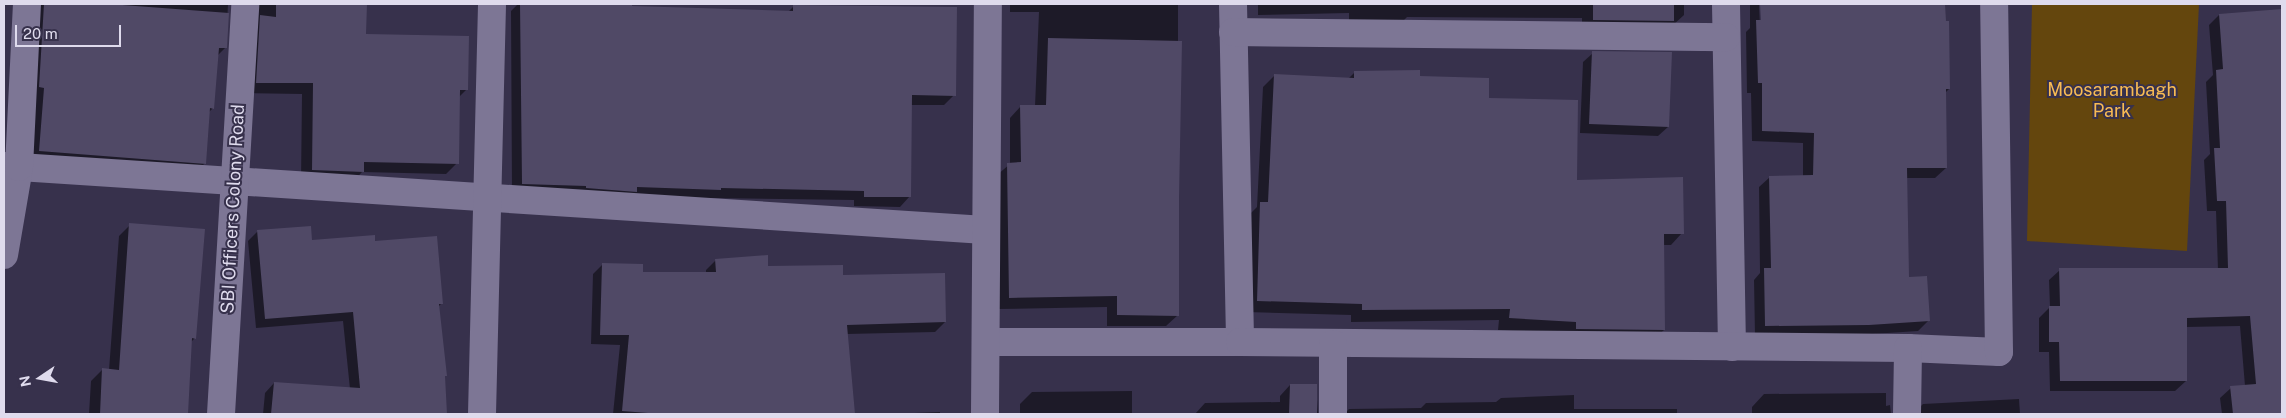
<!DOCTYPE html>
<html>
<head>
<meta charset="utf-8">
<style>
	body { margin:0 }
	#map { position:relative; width:2286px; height:418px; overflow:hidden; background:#37314c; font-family:"Public Sans",sans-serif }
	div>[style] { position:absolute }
	.green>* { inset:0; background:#64460d }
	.shadow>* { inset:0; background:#0007 }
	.building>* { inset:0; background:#504966 }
	.minor>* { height:28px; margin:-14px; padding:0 14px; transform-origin:14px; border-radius:14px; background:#7d7695 }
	span { translate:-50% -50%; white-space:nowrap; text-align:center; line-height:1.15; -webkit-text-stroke:4px #37314c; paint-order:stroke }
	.park-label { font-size:18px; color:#f8bb53 }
	.street-label { font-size:18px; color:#dfdbed }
	.frame { position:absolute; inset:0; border:5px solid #dfdbed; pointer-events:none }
	.north { position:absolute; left:15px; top:353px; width:50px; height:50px; -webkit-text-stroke:4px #37314c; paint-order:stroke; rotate:258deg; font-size:14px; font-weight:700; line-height:20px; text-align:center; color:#dfdbed }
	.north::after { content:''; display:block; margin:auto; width:18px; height:22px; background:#dfdbed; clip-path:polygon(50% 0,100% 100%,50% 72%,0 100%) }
	.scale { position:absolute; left:15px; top:25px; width:106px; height:22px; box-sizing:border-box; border:2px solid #dfdbed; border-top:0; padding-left:6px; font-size:15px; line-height:18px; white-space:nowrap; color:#dfdbed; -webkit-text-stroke:4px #37314c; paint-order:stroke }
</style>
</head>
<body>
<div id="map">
	<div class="green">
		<i style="clip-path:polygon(2032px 4px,2199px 4px,2187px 251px,2027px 241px)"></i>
	</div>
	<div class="shadow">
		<i style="clip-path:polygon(35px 4px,228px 4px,226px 47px,217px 56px,213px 108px,208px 113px,205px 163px,194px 174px,29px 162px)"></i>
		<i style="clip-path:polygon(245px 4px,366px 4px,365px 35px,466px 90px,458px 98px,457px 163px,446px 174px,362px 172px,352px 183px,301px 181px,302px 94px,246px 93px)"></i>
		<i style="clip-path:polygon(518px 4px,631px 4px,631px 7px,788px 12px,793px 7px,954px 95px,944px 105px,910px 105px,910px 196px,900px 207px,854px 206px,854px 200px,711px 198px,709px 200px,512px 194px,511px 11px)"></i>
		<i style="clip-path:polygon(1010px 4px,1178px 4px,1178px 315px,1166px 326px,1107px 326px,1107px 307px,998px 309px,997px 175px,1010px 164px,1010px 118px,1021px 106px,1035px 106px,1039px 12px,1010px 12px)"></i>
		<i style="clip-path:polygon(1258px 4px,1684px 4px,1684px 15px,1672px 26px,1582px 31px,1582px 18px,1407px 17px,1401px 23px,1349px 22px,1349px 13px,1258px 15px)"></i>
		<i style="clip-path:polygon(1750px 4px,1759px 4px,1760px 26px,1762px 26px,1762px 4px,1944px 4px,1949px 89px,1945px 93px,1946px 168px,1935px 178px,1906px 178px,1908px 279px,1929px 320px,1918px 331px,1857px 335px,1755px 336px,1754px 280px,1760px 273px,1759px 187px,1770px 177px,1803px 176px,1803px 143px,1752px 141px,1751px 93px,1747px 93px,1746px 32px,1750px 28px)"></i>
		<i style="clip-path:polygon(2282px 10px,2282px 414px,2222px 414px,2220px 398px,2231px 388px,2245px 386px,2240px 326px,2186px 327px,2186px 381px,2175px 391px,2050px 391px,2049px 352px,2039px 352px,2039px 318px,2050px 307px,2049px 280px,2060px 270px,2218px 270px,2216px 211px,2207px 211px,2204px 160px,2210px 154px,2206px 82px,2213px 75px,2209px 25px,2219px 15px)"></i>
		<i style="clip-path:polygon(1593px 53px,1668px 127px,1658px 136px,1580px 133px,1583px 62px)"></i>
		<i style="clip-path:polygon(1355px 72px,1418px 78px,1488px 99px,1576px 181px,1682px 233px,1671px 245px,1663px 245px,1664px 330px,1652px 341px,1498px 330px,1499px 320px,1351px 322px,1351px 315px,1246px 312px,1249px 215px,1257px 207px,1263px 87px,1275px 75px,1348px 79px)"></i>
		<i style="clip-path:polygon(130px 225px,195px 338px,191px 342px,187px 414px,89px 414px,91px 381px,102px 370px,109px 370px,119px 236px)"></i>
		<i style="clip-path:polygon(258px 231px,311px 242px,374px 242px,441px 304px,438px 307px,446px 414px,263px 414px,265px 393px,274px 383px,350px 389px,343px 321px,256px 328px,248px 241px)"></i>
		<i style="clip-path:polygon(716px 260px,842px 276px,945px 322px,935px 332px,847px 334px,853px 407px,845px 414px,613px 414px,620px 345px,591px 344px,593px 274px,602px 265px,642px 274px,706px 273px,706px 270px)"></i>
		<i style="clip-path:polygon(1290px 385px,1316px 385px,1318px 414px,1195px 414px,1205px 403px,1280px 402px,1280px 396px)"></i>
		<i style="clip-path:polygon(1132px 391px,1132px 414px,1020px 414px,1020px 404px,1032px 392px)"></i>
		<i style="clip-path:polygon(1886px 393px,1886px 406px,1890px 405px,1891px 414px,1752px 414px,1752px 407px,1764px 394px)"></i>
		<i style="clip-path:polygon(1574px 395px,1574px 409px,1677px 409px,1677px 414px,1344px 414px,1349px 409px,1421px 408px,1426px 403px,1496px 402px,1501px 398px)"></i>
		<i style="clip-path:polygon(2019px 399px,2020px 414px,1913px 414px,1923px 404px)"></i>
		<i style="clip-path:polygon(940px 412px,940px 414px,889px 414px)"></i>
	</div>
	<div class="building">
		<i style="clip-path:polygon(44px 4px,109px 4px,229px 13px,227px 48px,219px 48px,214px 109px,210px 108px,206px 164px,39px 151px,44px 88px,39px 87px)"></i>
		<i style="clip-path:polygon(276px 4px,367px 4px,366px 34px,469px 36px,468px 90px,460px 90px,459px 164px,364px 162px,364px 172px,312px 170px,313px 83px,256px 83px,260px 15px,276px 17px)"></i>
		<i style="clip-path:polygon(520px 4px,632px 4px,632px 6px,793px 11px,793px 5px,957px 7px,956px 96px,912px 95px,911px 197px,864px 197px,864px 191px,721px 188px,721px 190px,637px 187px,637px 192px,586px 188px,586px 186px,522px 184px)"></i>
		<i style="clip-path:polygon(1593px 4px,1674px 4px,1674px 21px,1593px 20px)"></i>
		<i style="clip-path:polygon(1760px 4px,1945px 4px,1946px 21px,1949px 21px,1950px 89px,1946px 89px,1947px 168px,1907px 168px,1909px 277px,1927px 276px,1930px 321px,1869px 325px,1765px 326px,1764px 268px,1771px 268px,1769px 176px,1813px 175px,1814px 133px,1762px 131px,1762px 83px,1758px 83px,1756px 20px,1761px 20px)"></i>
		<i style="clip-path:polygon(2282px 9px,2282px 414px,2233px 414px,2230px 386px,2256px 384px,2250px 316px,2187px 318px,2187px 381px,2060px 381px,2059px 342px,2049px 342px,2049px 306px,2060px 306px,2059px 268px,2228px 268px,2226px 201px,2217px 201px,2214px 148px,2220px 148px,2216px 70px,2223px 69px,2219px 14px)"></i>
		<i style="clip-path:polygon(1048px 38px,1182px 41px,1179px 199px,1179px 316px,1117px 315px,1117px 296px,1009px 298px,1007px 163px,1021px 162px,1020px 105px,1046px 105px)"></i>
		<i style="clip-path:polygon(1592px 51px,1672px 52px,1669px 127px,1589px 124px)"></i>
		<i style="clip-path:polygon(1420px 70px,1420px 76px,1489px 78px,1489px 98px,1578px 100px,1577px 180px,1683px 177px,1684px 234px,1664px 234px,1665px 330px,1576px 329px,1576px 322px,1509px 318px,1510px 309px,1362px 310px,1362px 304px,1257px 301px,1260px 202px,1268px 202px,1274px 74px,1354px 78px,1354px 71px)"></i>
		<i style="clip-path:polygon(129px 223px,205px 229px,196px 339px,192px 338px,188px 414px,100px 414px,102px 368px,119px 370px)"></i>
		<i style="clip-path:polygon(311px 226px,312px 240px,375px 235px,375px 241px,437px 236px,443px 304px,439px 304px,447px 376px,445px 376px,447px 414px,271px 414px,274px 382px,360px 388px,353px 312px,265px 319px,257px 230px)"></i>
		<i style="clip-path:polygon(768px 255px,768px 266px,843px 265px,843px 275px,945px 273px,946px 322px,847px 325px,855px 414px,661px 414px,622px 411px,629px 335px,600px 335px,602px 263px,643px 264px,643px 272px,716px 272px,715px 259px)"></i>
		<i style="clip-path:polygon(1290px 384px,1317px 384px,1317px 414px,1289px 414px)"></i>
	</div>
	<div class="minor">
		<i style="left:1233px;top:4px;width:338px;rotate:88.8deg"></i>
		<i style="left:1726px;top:4px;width:343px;rotate:89deg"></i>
		<i style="left:1233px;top:32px;width:493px;rotate:0.6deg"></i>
		<i style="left:4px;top:166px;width:983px;rotate:3.73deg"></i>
		<i style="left:4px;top:255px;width:89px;rotate:-80.3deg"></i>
		<i style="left:19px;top:167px;width:163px;rotate:-87.2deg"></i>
		<i style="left:986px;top:342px;width:254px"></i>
		<i style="left:1240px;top:342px;width:668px;rotate:0.51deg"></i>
		<i style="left:1908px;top:348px;width:91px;rotate:2.5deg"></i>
		<i style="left:1999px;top:352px;width:348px;rotate:-90.8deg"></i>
		<i style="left:221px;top:414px;width:411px;rotate:-86.6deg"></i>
		<i style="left:482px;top:414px;width:410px;rotate:-88.6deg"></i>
		<i style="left:985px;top:414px;width:410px;rotate:-89.6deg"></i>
		<i style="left:1333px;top:414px;width:70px;rotate:-90deg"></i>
		<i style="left:1907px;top:414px;width:66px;rotate:-89.1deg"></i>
	</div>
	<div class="park-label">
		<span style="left:2112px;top:101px">Moosarambagh<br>Park</span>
	</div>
	<div class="street-label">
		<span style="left:233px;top:209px;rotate:-87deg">SBI Officers Colony Road</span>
	</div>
	<div class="frame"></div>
	<div class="north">N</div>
	<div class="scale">20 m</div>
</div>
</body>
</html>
